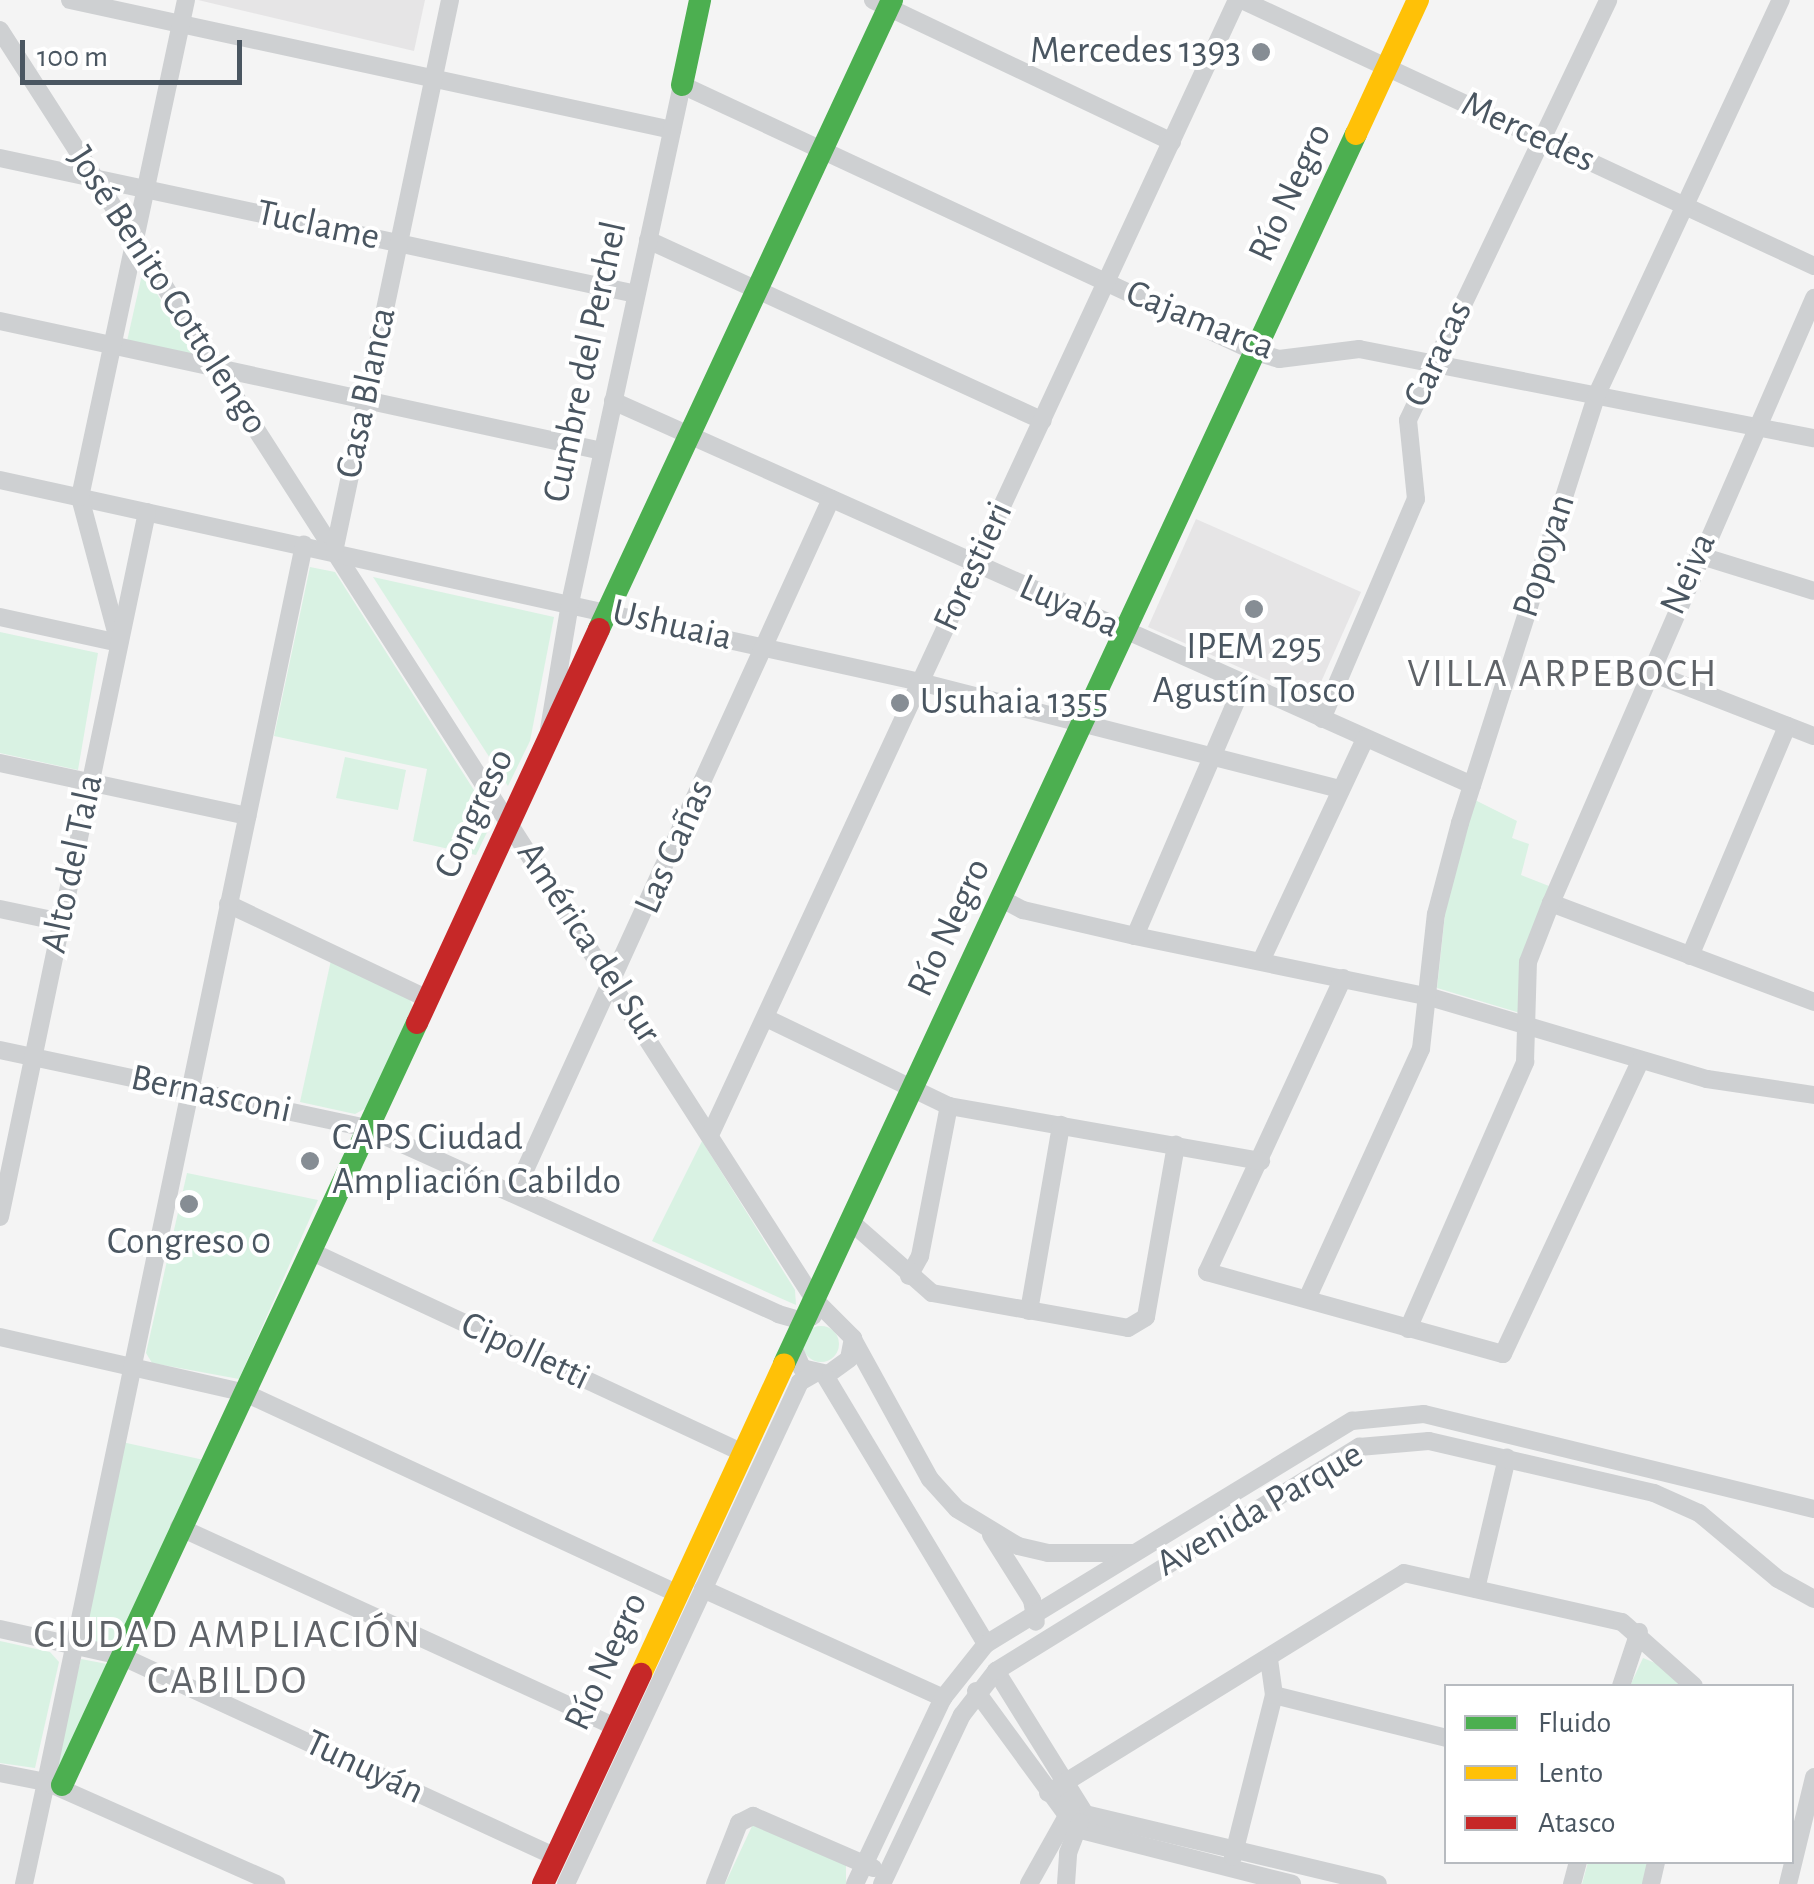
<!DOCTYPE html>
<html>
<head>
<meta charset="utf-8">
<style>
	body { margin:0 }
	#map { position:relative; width:1814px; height:1884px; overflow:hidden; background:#f4f4f4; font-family:"Alegreya Sans",sans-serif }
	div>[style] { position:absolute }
	.education>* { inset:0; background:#e6e5e6 }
	.green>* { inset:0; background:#d9f2e3 }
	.round { border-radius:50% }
	.street>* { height:18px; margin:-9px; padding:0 9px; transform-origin:9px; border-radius:9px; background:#ced0d2 }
	.fast>* { height:22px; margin:-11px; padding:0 11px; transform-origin:11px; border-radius:11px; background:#4caf50 }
	.slow>* { height:22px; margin:-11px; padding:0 11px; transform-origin:11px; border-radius:11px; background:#ffc107 }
	.jam>* { height:22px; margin:-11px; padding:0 11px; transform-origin:11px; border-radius:11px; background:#c62828 }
	.dots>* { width:28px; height:28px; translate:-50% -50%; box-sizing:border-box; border:5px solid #fff; border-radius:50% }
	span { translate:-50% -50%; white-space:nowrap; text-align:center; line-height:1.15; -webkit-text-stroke:8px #fff; paint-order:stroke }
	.poi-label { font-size:38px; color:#4a5661 }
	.right { translate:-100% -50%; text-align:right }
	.left { translate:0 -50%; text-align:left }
	.street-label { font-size:38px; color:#4a5661 }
	.neighbourhood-label { font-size:40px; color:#5f6368; letter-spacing:2.5px }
	.legend { position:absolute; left:1444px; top:1684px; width:350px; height:180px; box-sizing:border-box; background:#fff; border:2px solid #b7bbc0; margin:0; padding:12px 18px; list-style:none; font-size:30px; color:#4a5661 }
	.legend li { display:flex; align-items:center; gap:20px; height:50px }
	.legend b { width:50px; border:2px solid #b7bbc0 }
	.scale { position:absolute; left:20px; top:40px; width:222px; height:45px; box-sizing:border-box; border:5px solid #4a5661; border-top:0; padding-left:12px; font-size:30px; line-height:35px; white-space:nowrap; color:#4a5661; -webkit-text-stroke:8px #fff; paint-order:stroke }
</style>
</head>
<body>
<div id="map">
	<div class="education">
		<i style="clip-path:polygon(198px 0,425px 0,414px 51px)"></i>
		<i style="clip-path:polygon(1196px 519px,1361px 592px,1313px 700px,1148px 627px)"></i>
	</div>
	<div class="green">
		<i style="clip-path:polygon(143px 270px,195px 358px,127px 341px)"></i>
		<i style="clip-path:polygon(310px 567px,335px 572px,493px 820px,476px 855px,413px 841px,427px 769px,274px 736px)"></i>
		<i style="clip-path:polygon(373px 577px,554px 617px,530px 741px,508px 786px)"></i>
		<i style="clip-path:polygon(0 632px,98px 653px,78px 770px,0 753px)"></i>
		<i style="clip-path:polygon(345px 757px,406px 770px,398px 810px,336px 798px)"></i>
		<i style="clip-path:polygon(1475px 800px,1517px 821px,1512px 838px,1529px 844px,1521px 875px,1549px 886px,1520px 961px,1520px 1013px,1437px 988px,1447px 896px)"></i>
		<i style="clip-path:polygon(331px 960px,408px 996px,413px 1007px,368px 1107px,355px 1114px,300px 1102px)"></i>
		<i style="clip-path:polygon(702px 1141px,795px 1290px,796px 1305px,652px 1241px)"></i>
		<i style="clip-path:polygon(187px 1173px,318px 1200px,239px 1379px,152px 1363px,146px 1353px)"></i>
		<i class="round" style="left:803px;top:1326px;width:36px;height:36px"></i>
		<i style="clip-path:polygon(122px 1442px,204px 1460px,119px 1645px,111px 1648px,90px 1643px,82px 1631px)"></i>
		<i style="clip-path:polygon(0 1641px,50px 1652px,59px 1662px,35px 1768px,0 1763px)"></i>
		<i style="clip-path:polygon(1643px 1658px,1665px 1667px,1685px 1686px,1630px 1686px)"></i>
		<i style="clip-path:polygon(81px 1659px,107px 1664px,64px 1774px,53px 1771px)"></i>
		<i style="clip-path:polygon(753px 1824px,846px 1864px,846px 1884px,725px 1884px)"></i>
		<i style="clip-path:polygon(1588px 1862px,1648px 1862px,1643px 1884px,1582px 1884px)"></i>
	</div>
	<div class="street">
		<i style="left:70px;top:0;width:616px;rotate:12.19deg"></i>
		<i style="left:873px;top:0;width:331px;rotate:25.4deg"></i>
		<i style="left:1242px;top:0;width:631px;rotate:24.94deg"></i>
		<i style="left:0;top:30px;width:1506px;rotate:57.33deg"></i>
		<i style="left:813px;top:1298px;width:57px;rotate:45deg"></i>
		<i style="left:853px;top:1338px;width:21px;rotate:101deg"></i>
		<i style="left:849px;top:1359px;width:26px;rotate:144deg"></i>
		<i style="left:828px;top:1374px;width:27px;rotate:-167deg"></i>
		<i style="left:802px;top:1368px;width:25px;rotate:-113deg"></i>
		<i style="left:0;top:158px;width:650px;rotate:12.07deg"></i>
		<i style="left:648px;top:240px;width:434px;rotate:24.6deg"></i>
		<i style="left:0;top:321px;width:616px;rotate:12.19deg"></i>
		<i style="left:613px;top:401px;width:941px;rotate:24.09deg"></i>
		<i style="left:0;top:480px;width:942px;rotate:12.38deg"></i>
		<i style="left:920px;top:682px;width:434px;rotate:14.3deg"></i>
		<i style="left:334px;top:552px;width:564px;rotate:-78.13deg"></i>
		<i style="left:1698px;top:555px;width:121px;rotate:17.2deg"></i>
		<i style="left:0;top:617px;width:122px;rotate:12.3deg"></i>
		<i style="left:119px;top:643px;width:151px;rotate:-105deg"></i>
		<i style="left:80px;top:497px;width:508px;rotate:-77.96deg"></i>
		<i style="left:1647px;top:671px;width:179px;rotate:21.3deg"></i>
		<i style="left:1322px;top:719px;width:239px;rotate:-66.9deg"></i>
		<i style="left:1416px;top:499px;width:79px;rotate:-95.8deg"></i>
		<i style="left:1408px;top:420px;width:465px;rotate:-64.5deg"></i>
		<i style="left:549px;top:729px;width:128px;rotate:-80.5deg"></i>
		<i style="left:570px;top:603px;width:530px;rotate:-77.8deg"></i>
		<i style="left:682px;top:85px;width:633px;rotate:24.95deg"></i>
		<i style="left:1256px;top:352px;width:24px;rotate:17deg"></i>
		<i style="left:1279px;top:359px;width:81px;rotate:-7.1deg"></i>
		<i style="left:1359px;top:349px;width:464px;rotate:11.1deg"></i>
		<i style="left:0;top:763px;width:253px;rotate:12.1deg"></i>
		<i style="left:1002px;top:899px;width:24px;rotate:28deg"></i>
		<i style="left:1023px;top:910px;width:115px;rotate:13.1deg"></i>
		<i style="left:1135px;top:936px;width:301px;rotate:11.7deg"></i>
		<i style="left:1430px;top:997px;width:289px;rotate:16.5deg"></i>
		<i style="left:1707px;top:1079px;width:108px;rotate:8.5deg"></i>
		<i style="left:1551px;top:903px;width:281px;rotate:20.6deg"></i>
		<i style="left:228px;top:904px;width:221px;rotate:25.4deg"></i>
		<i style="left:0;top:909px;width:62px;rotate:12deg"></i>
		<i style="left:1135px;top:936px;width:275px;rotate:-66.7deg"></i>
		<i style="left:1690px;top:956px;width:250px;rotate:-67.1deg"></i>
		<i style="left:1261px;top:961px;width:245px;rotate:-64.9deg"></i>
		<i style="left:1343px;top:978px;width:324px;rotate:114.8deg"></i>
		<i style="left:1207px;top:1272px;width:307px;rotate:15.5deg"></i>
		<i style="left:1503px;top:1354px;width:323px;rotate:-64.9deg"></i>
		<i style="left:766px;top:1018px;width:203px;rotate:25.7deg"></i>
		<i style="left:949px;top:1106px;width:317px;rotate:10deg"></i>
		<i style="left:0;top:1050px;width:375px;rotate:12deg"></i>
		<i style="left:367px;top:1128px;width:451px;rotate:24.3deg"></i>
		<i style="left:778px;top:1314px;width:25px;rotate:16deg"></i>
		<i style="left:802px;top:1321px;width:12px;rotate:-24deg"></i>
		<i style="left:711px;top:1133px;width:1249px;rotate:-65.1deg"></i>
		<i style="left:515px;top:1192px;width:762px;rotate:-65.49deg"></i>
		<i style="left:0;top:1217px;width:720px;rotate:-78.22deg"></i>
		<i style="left:850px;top:1221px;width:109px;rotate:41.3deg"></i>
		<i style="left:932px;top:1293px;width:199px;rotate:10.1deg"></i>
		<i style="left:1128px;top:1328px;width:21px;rotate:-31deg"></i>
		<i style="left:1146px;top:1317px;width:175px;rotate:-80.1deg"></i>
		<i style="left:310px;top:1251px;width:476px;rotate:25deg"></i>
		<i style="left:909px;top:1276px;width:23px;rotate:-61deg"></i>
		<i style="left:920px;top:1256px;width:153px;rotate:-79.1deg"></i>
		<i style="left:1307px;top:1299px;width:275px;rotate:-65.5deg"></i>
		<i style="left:1421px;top:1049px;width:136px;rotate:-83.7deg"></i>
		<i style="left:1436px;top:914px;width:94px;rotate:-75.2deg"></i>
		<i style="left:1460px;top:823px;width:450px;rotate:-72.3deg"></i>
		<i style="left:1597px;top:394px;width:435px;rotate:-65deg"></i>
		<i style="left:1029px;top:1311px;width:189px;rotate:-80.2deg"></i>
		<i style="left:1408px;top:1329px;width:292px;rotate:-66.3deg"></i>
		<i style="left:1525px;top:1062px;width:100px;rotate:-88.3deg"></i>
		<i style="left:1528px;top:962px;width:63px;rotate:-68.7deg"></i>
		<i style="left:1551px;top:903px;width:660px;rotate:-66.5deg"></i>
		<i style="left:0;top:1337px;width:249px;rotate:12.8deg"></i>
		<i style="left:243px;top:1392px;width:478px;rotate:24.9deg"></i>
		<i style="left:854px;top:1341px;width:158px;rotate:61.2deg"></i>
		<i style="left:930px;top:1479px;width:40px;rotate:48deg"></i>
		<i style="left:957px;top:1509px;width:71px;rotate:31.2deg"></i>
		<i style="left:1018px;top:1546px;width:31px;rotate:13deg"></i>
		<i style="left:1048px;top:1553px;width:84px"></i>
		<i style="left:824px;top:1374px;width:315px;rotate:59deg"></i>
		<i style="left:179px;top:1527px;width:480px;rotate:24.6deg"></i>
		<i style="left:991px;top:1535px;width:77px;rotate:57.8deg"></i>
		<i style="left:1032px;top:1600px;width:22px;rotate:80deg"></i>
		<i style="left:703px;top:1589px;width:264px;rotate:24.4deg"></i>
		<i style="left:1476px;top:1589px;width:135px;rotate:-76.7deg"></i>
		<i style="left:0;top:1629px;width:124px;rotate:12.6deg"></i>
		<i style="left:121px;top:1656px;width:479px;rotate:24.8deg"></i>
		<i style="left:996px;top:1671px;width:168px;rotate:58.1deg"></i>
		<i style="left:1085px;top:1814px;width:301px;rotate:13.4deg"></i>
		<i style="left:1621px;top:1686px;width:57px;rotate:-71.6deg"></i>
		<i style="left:976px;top:1691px;width:171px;rotate:53.8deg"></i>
		<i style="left:1077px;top:1829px;width:222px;rotate:14.3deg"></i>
		<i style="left:1274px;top:1695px;width:177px;rotate:14deg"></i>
		<i style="left:0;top:1773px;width:47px;rotate:11.1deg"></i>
		<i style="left:46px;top:1782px;width:1264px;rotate:-78.22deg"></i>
		<i style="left:1048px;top:1793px;width:418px;rotate:-31.7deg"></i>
		<i style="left:1404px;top:1573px;width:223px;rotate:12.7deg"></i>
		<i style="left:1622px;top:1622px;width:96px;rotate:41.6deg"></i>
		<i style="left:1233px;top:1857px;width:167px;rotate:-75.8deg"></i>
		<i style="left:1274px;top:1695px;width:36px;rotate:-98deg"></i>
		<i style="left:24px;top:1884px;width:104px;rotate:-77.8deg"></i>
		<i style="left:46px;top:1782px;width:252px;rotate:23.9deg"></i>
		<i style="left:566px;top:1884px;width:554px;rotate:-65.01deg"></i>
		<i style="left:800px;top:1382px;width:16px;rotate:-30deg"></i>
		<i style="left:715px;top:1884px;width:66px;rotate:-68.5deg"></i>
		<i style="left:739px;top:1823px;width:16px;rotate:-27deg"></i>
		<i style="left:753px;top:1816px;width:131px;rotate:23.4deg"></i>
		<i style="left:855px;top:1884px;width:206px;rotate:-64.7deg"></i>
		<i style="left:943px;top:1698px;width:69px;rotate:-51.5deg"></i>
		<i style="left:986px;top:1644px;width:429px;rotate:-31.4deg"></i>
		<i style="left:1352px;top:1421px;width:72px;rotate:-5.6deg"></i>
		<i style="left:1424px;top:1414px;width:401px;rotate:13.7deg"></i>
		<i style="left:882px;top:1884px;width:187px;rotate:-64.7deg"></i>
		<i style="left:962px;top:1715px;width:56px;rotate:-52.3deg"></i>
		<i style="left:996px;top:1671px;width:427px;rotate:-31.7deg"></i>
		<i style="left:1359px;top:1447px;width:70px;rotate:-4.9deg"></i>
		<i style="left:1429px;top:1441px;width:231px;rotate:13deg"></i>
		<i style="left:1654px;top:1493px;width:49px;rotate:24deg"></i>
		<i style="left:1699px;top:1513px;width:103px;rotate:39.9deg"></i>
		<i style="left:1778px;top:1579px;width:41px;rotate:29.1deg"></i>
		<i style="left:1029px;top:1884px;width:86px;rotate:-60.8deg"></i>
		<i style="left:1066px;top:1884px;width:31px;rotate:-86deg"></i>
		<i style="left:1068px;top:1853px;width:33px;rotate:-69deg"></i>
		<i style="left:1572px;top:1884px;width:23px;rotate:-75deg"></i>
		<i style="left:1651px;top:1884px;width:23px;rotate:-77deg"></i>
		<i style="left:1788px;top:1884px;width:110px;rotate:-76.3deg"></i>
	</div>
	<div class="fast">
		<i style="left:682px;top:85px;width:87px;rotate:-78deg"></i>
		<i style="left:599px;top:629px;width:694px;rotate:-65.02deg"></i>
		<i style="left:784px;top:1364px;width:1356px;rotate:-65.06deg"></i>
		<i style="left:62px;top:1785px;width:841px;rotate:-65.02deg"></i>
	</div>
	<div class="slow">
		<i style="left:1356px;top:134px;width:148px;rotate:-65.2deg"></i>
		<i style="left:641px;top:1674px;width:341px;rotate:-65.2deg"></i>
	</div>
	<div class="jam">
		<i style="left:417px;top:1023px;width:434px;rotate:-65.2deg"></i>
		<i style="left:543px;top:1884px;width:232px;rotate:-65deg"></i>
	</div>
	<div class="dots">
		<i style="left:1261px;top:52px;background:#868d94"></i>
		<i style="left:1254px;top:609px;background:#868d94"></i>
		<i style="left:900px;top:703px;background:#868d94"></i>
		<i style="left:310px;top:1161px;background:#868d94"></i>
		<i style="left:189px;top:1204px;background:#868d94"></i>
	</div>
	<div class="poi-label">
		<span class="right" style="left:1241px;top:52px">Mercedes 1393</span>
		<span style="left:1254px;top:670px">IPEM 295<br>Agustín Tosco</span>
		<span class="left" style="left:920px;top:703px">Usuhaia 1355</span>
		<span class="left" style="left:332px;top:1161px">CAPS Ciudad<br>Ampliación Cabildo</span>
		<span style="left:189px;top:1243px">Congreso 0</span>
	</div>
	<div class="street-label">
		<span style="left:1528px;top:133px;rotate:25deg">Mercedes</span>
		<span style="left:1291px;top:193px;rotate:-65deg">Río Negro</span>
		<span style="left:318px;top:226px;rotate:12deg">Tuclame</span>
		<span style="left:167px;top:291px;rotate:57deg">José Benito Cottolengo</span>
		<span style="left:1200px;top:321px;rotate:22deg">Cajamarca</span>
		<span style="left:1439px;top:354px;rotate:-65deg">Caracas</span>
		<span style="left:586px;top:362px;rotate:-78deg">Cumbre del Perchel</span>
		<span style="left:367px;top:393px;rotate:-78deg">Casa Blanca</span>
		<span style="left:1545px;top:556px;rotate:-72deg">Popoyan</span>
		<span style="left:974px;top:567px;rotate:-65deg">Forestieri</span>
		<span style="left:1689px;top:574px;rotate:-66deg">Neiva</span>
		<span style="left:1069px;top:607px;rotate:24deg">Luyaba</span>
		<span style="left:672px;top:626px;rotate:13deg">Ushuaia</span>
		<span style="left:475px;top:814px;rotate:-65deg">Congreso</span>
		<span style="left:675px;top:847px;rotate:-66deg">Las Cañas</span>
		<span style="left:73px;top:864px;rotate:-78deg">Alto del Tala</span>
		<span style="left:950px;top:928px;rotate:-65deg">Río Negro</span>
		<span style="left:588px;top:943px;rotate:57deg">América del Sur</span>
		<span style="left:211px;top:1095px;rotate:12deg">Bernasconi</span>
		<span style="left:525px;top:1352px;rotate:25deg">Cipolletti</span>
		<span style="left:1260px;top:1510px;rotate:-30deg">Avenida Parque</span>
		<span style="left:607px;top:1662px;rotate:-65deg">Río Negro</span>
		<span style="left:364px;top:1768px;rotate:25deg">Tunuyán</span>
	</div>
	<div class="neighbourhood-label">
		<span style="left:1563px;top:674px">VILLA ARPEBOCH</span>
		<span style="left:228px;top:1658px">CIUDAD AMPLIACIÓN<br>CABILDO</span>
	</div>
	<ul class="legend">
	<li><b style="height:12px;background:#4caf50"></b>Fluido</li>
	<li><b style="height:12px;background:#ffc107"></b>Lento</li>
	<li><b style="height:12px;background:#c62828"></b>Atasco</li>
	</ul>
	<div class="scale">100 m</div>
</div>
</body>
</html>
